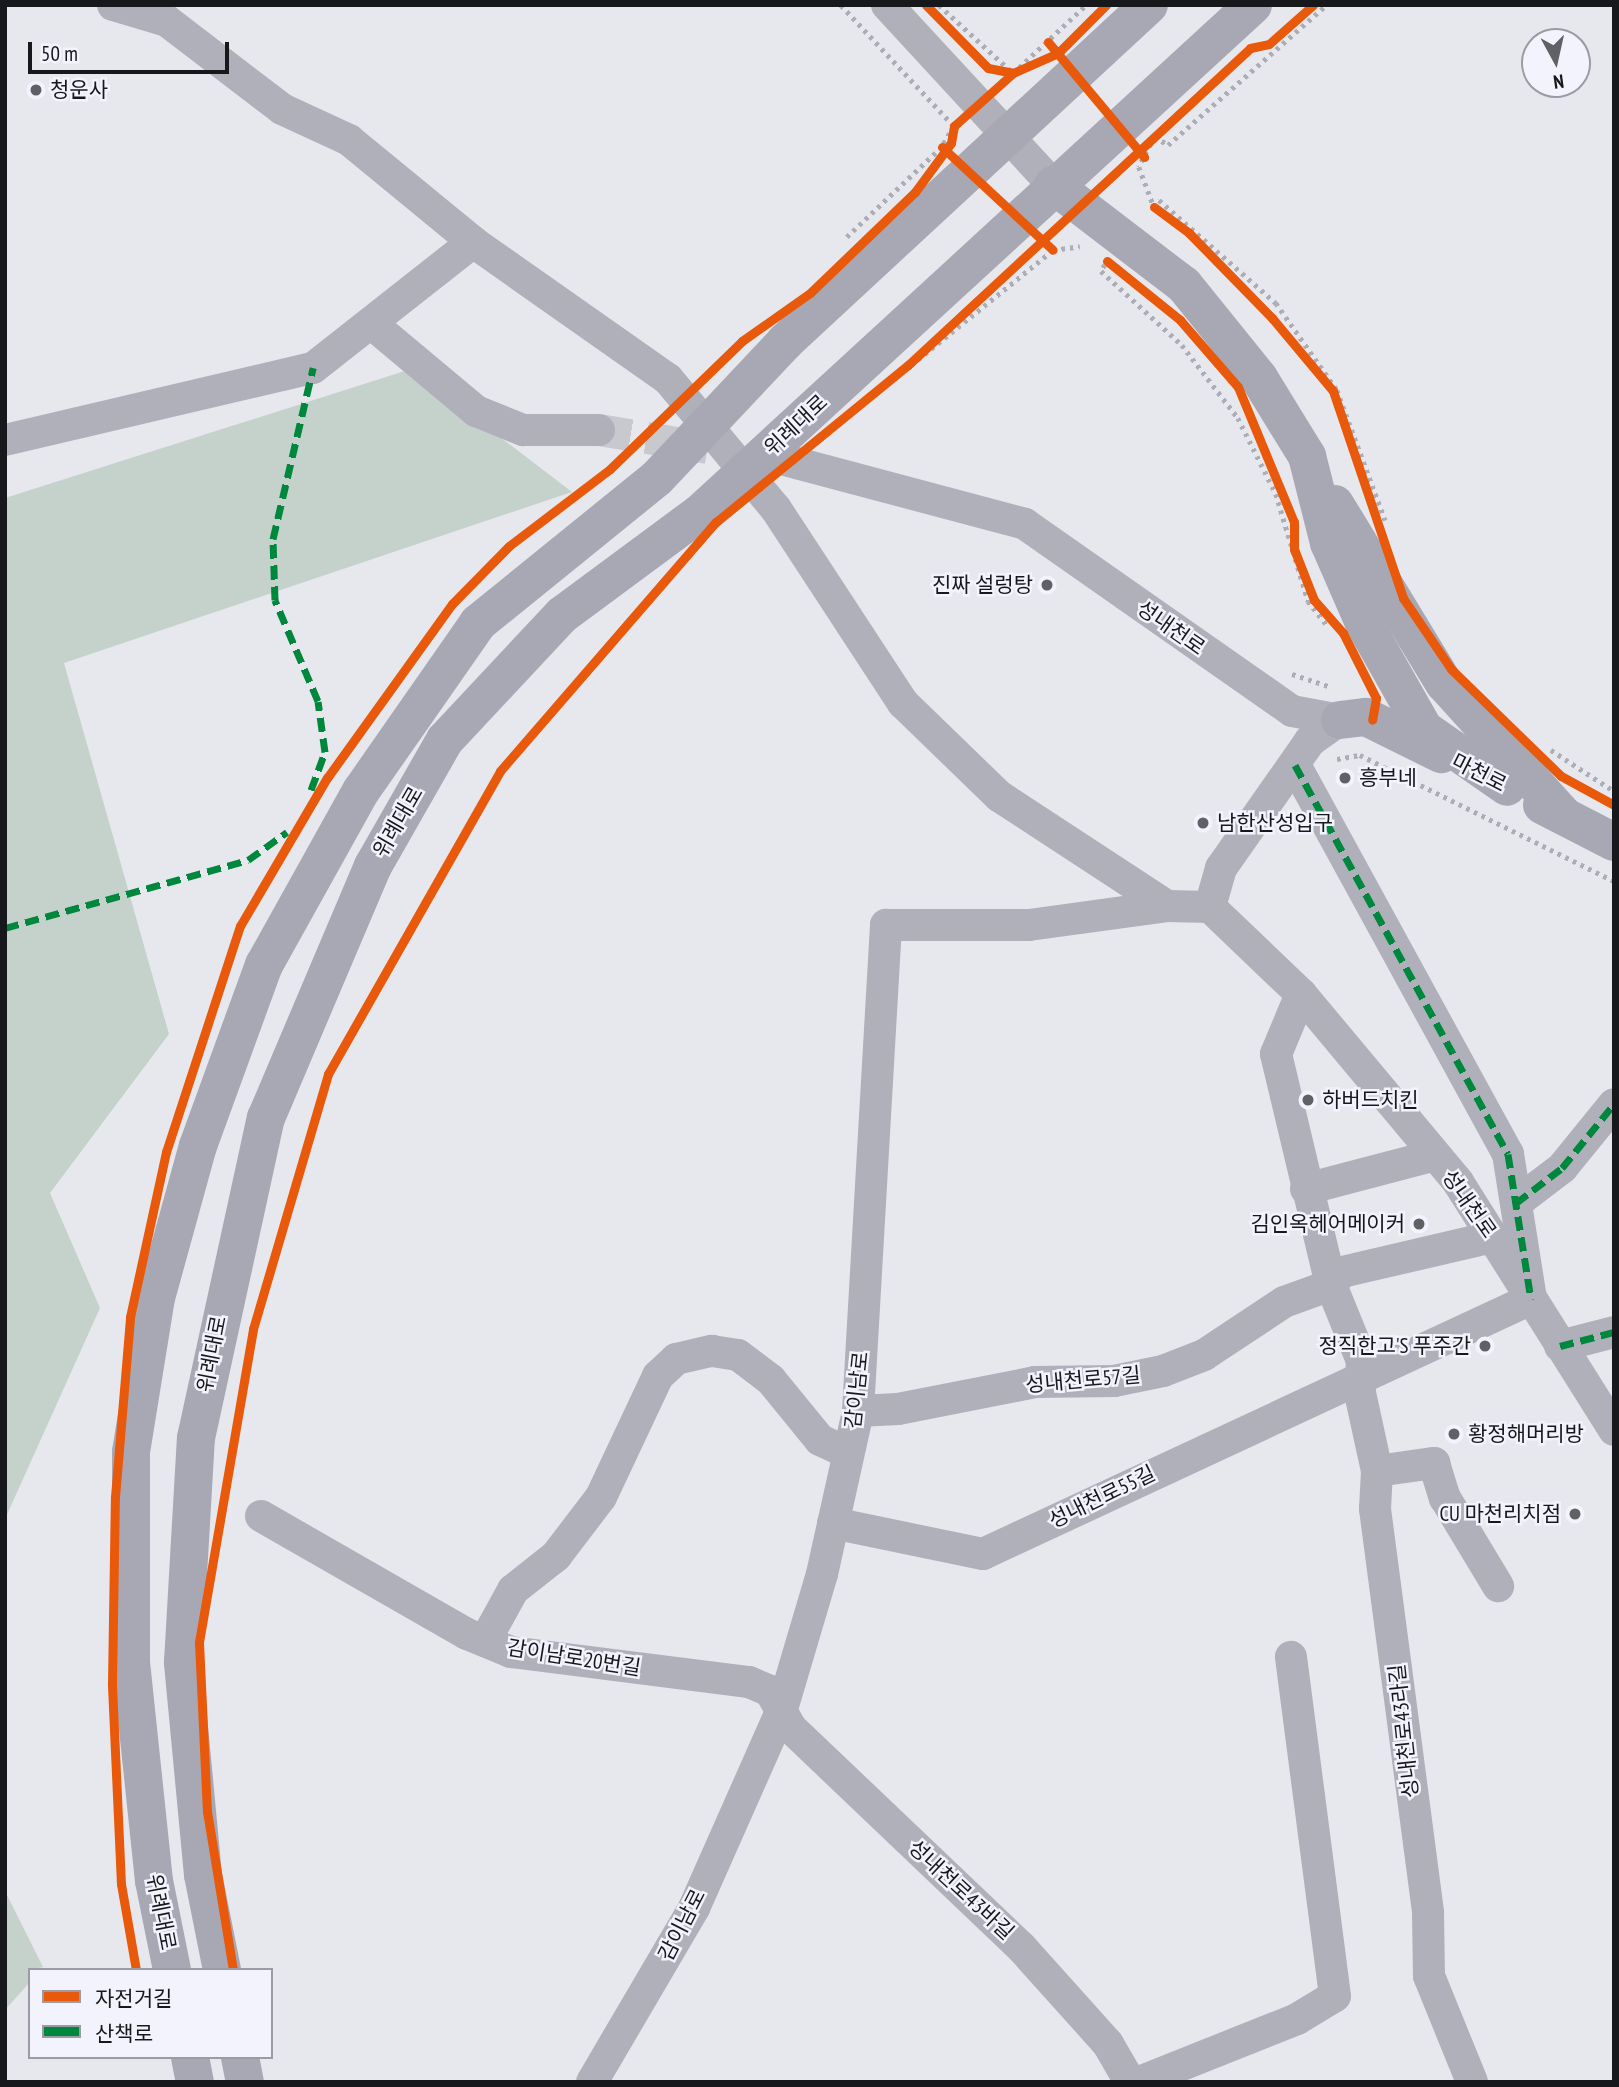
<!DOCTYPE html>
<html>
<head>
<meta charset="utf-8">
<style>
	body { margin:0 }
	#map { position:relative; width:1619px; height:2087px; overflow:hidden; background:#e7e8ed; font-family:"PT Sans Narrow","Noto Sans KR",sans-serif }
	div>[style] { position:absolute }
	.green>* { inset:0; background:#c5d2cb }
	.minor-tunnel>* { height:32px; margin-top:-16px; transform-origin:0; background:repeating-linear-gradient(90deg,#c8c9ce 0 32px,transparent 0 48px) }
	.path>* { height:4.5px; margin-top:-2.25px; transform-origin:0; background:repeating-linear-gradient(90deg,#acadb5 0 3.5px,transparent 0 8.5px) }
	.minor>* { height:32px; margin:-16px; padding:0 16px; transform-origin:16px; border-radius:16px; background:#b0b0ba }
	.major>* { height:38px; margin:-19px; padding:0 19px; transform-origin:19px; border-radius:19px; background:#a8a8b5 }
	.quiet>* { height:7px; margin-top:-3.5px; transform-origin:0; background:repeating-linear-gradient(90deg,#00873e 0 14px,transparent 0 21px) }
	.cycleway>* { height:9px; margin:-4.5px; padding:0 4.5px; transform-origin:4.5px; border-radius:4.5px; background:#e8590c }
	.dots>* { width:19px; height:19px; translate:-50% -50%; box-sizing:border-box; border:4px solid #f3f3fd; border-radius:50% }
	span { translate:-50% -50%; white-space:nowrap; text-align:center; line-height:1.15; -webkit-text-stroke:5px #f3f3fd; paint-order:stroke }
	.poi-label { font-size:21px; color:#17181b }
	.left { translate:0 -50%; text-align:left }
	.right { translate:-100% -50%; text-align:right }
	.street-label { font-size:21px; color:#17181b }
	.frame { position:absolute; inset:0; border:7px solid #17181b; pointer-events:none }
	.legend { position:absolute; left:28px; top:1968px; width:245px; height:91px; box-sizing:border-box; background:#f3f3fd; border:2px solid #9b9ba3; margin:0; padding:9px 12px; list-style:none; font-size:21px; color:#17181b }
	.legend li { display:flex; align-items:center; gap:14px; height:35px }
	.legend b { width:35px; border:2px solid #9b9ba3 }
	.north { position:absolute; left:1521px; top:28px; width:70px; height:70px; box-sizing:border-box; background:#f3f3fd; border:2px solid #9b9ba3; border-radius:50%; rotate:172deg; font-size:19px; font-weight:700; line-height:28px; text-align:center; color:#17181b }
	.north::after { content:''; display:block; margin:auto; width:24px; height:32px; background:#606164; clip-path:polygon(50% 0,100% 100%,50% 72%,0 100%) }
	.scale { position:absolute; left:28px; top:42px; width:201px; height:32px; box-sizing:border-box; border:4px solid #17181b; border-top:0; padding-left:9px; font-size:21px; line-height:24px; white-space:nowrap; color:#17181b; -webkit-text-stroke:5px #f3f3fd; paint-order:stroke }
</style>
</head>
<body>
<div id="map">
	<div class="green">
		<i style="clip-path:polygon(411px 369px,572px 492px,64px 663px,169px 1034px,50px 1193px,100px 1308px,5px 1519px,5px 498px)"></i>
		<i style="clip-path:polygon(5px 1891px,43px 1967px,30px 1970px,30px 1982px,5px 2010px)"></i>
	</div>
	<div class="minor-tunnel">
		<i style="left:599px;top:430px;width:110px;rotate:9.4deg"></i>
	</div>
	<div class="path">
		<i style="left:841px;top:5px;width:166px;rotate:47deg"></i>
		<i style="left:954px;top:126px;width:24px;rotate:120deg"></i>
		<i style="left:942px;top:147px;width:131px;rotate:136.5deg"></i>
		<i style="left:939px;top:5px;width:100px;rotate:42.6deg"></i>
		<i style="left:1013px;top:73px;width:100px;rotate:-43deg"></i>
		<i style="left:1155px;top:136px;width:16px;rotate:35deg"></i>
		<i style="left:1168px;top:145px;width:211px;rotate:-41.5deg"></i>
		<i style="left:1151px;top:144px;width:26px;rotate:118deg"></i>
		<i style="left:1139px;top:167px;width:43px;rotate:69.4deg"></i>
		<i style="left:1154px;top:207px;width:9px;rotate:-54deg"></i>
		<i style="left:1159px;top:200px;width:156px;rotate:41.4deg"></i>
		<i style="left:1276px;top:303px;width:106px;rotate:55deg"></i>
		<i style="left:1337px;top:390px;width:139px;rotate:69.7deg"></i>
		<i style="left:1105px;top:265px;width:7px;rotate:124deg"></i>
		<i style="left:1101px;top:271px;width:110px;rotate:42.4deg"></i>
		<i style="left:1182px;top:345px;width:92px;rotate:52.5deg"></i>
		<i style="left:1238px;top:418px;width:85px;rotate:63.4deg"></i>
		<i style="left:1276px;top:494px;width:112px;rotate:73.3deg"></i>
		<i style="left:1308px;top:601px;width:31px;rotate:52deg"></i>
		<i style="left:911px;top:365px;width:183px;rotate:-39deg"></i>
		<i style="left:1053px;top:250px;width:27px;rotate:-8deg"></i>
		<i style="left:1292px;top:674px;width:41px;rotate:18.4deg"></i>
		<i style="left:1551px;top:750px;width:75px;rotate:33.1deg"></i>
		<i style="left:1337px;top:759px;width:23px;rotate:-10deg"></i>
		<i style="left:1360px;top:755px;width:284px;rotate:26.4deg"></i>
	</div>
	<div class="minor">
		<i style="left:113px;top:5px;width:56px;rotate:16.5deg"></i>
		<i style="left:167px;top:21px;width:145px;rotate:37.4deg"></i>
		<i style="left:282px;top:109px;width:74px;rotate:24.8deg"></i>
		<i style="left:349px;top:140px;width:161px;rotate:39.4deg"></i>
		<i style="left:473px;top:242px;width:238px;rotate:35.1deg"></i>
		<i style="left:668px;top:379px;width:169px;rotate:50.3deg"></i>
		<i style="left:776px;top:509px;width:232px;rotate:56.8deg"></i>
		<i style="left:903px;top:703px;width:134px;rotate:44.1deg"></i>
		<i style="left:999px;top:796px;width:201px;rotate:33.2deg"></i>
		<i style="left:1167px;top:906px;width:43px;rotate:1.3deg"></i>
		<i style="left:887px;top:5px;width:245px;rotate:47.3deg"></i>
		<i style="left:372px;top:324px;width:136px;rotate:39.9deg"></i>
		<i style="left:476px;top:411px;width:51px;rotate:22deg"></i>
		<i style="left:523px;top:430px;width:76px"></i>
		<i style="left:5px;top:440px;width:316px;rotate:-13.2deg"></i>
		<i style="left:313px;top:368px;width:204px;rotate:-38.2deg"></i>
		<i style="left:785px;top:460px;width:248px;rotate:14.9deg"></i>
		<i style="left:1025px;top:524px;width:326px;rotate:35deg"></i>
		<i style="left:1292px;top:711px;width:49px;rotate:10.6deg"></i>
		<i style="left:1340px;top:720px;width:37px;rotate:145deg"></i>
		<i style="left:1310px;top:741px;width:155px;rotate:125deg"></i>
		<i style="left:1221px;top:868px;width:41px;rotate:105.8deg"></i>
		<i style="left:1210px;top:907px;width:126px;rotate:43.7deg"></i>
		<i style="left:1301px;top:994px;width:245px;rotate:50.1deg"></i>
		<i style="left:1458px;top:1182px;width:293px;rotate:57.8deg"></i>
		<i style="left:1301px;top:994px;width:65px;rotate:112.6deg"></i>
		<i style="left:1276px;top:1054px;width:237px;rotate:76.6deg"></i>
		<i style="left:1331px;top:1285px;width:82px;rotate:67.8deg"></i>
		<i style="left:1362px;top:1361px;width:32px;rotate:94deg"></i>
		<i style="left:1360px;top:1393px;width:80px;rotate:77.7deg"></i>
		<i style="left:1377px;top:1471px;width:38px;rotate:93deg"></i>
		<i style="left:1375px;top:1509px;width:407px;rotate:82.5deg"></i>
		<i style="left:1428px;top:1913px;width:63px;rotate:89.1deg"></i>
		<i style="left:1429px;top:1976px;width:114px;rotate:67.9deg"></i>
		<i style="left:1306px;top:1189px;width:130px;rotate:-14.7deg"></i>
		<i style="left:1516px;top:1203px;width:58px;rotate:-37.3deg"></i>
		<i style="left:1562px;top:1168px;width:82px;rotate:-50.9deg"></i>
		<i style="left:1560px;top:1346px;width:56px;rotate:-14.5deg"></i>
		<i style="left:858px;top:1411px;width:40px;rotate:-2.9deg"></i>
		<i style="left:898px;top:1409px;width:140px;rotate:-11.1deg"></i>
		<i style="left:1035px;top:1382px;width:79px;rotate:-0.7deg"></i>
		<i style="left:1114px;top:1381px;width:50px;rotate:-11.5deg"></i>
		<i style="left:1163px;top:1371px;width:44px;rotate:-21.3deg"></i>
		<i style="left:1204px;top:1355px;width:96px;rotate:-33.5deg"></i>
		<i style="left:1284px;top:1302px;width:50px;rotate:-19.9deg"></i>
		<i style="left:1331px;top:1285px;width:17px;rotate:-50deg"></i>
		<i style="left:1342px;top:1272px;width:155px;rotate:-13.1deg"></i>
		<i style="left:1377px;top:1471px;width:58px;rotate:-8deg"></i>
		<i style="left:1434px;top:1463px;width:37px;rotate:73deg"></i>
		<i style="left:1445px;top:1498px;width:103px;rotate:58.9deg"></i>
		<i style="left:261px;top:1516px;width:237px;rotate:29.8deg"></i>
		<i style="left:467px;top:1634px;width:48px;rotate:22.2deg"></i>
		<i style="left:511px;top:1652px;width:240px;rotate:7.2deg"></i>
		<i style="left:749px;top:1682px;width:23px;rotate:23deg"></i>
		<i style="left:770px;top:1691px;width:43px;rotate:60.4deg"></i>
		<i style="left:791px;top:1728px;width:318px;rotate:43.6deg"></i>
		<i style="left:1021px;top:1947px;width:130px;rotate:48.1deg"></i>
		<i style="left:1108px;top:2044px;width:44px;rotate:59.9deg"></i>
		<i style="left:833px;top:1523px;width:153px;rotate:11.7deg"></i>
		<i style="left:983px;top:1554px;width:604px;rotate:-24.95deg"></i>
		<i style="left:1531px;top:1299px;width:147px;rotate:-99deg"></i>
		<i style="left:1508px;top:1154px;width:443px;rotate:-118.7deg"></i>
		<i style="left:485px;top:1641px;width:58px;rotate:-61.2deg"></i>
		<i style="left:513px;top:1590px;width:55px;rotate:-38.3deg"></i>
		<i style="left:556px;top:1556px;width:74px;rotate:-52.7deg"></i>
		<i style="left:601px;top:1497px;width:134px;rotate:-64.8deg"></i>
		<i style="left:658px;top:1376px;width:25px;rotate:-43deg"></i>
		<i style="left:676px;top:1359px;width:37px;rotate:-13deg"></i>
		<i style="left:712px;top:1351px;width:26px;rotate:9deg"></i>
		<i style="left:738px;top:1355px;width:41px;rotate:37.1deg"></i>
		<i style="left:771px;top:1380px;width:77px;rotate:50.8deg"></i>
		<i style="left:820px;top:1440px;width:31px;rotate:25deg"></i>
		<i style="left:592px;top:2082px;width:202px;rotate:-59.6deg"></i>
		<i style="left:694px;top:1908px;width:218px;rotate:-66.1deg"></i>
		<i style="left:782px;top:1709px;width:141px;rotate:-73.5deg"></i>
		<i style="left:822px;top:1574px;width:167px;rotate:-77.5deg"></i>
		<i style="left:858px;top:1411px;width:487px;rotate:-86.7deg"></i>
		<i style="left:886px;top:925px;width:143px"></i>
		<i style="left:1029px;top:925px;width:139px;rotate:-7.8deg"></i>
		<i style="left:1139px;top:2082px;width:170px;rotate:-21.7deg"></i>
		<i style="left:1297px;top:2019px;width:44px;rotate:-31.2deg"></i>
		<i style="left:1335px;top:1996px;width:342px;rotate:-97.4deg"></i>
	</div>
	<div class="major">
		<i style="left:1053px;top:185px;width:165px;rotate:37.4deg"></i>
		<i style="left:1184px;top:285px;width:119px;rotate:51.1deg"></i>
		<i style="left:1259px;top:378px;width:92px;rotate:58.4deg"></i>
		<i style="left:1307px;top:456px;width:90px;rotate:75.8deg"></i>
		<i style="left:1329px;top:543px;width:87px;rotate:66.4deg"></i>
		<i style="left:1364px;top:623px;width:122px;rotate:60.5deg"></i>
		<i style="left:1424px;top:729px;width:101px;rotate:34.9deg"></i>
		<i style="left:1335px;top:504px;width:210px;rotate:58.7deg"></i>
		<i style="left:1444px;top:683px;width:179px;rotate:47.9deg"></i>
		<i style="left:1340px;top:720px;width:26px;rotate:-7deg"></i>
		<i style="left:1366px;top:717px;width:84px;rotate:26.3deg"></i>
		<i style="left:1542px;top:805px;width:81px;rotate:27.2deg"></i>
		<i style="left:172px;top:1970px;width:91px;rotate:-101.4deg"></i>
		<i style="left:154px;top:1881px;width:220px;rotate:-96deg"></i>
		<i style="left:131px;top:1662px;width:210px;rotate:-90deg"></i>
		<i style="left:131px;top:1452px;width:156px;rotate:-80.8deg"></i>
		<i style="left:156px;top:1298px;width:158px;rotate:-74.6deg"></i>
		<i style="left:198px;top:1146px;width:193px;rotate:-70deg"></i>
		<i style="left:264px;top:965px;width:199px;rotate:-60.9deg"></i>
		<i style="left:361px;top:791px;width:205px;rotate:-55.1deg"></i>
		<i style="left:478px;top:623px;width:230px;rotate:-39deg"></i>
		<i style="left:657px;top:478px;width:187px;rotate:-46.7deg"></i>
		<i style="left:785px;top:342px;width:496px;rotate:-42.8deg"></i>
		<i style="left:222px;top:1970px;width:97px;rotate:-101.3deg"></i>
		<i style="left:203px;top:1875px;width:214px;rotate:-95.4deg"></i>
		<i style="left:183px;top:1662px;width:224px;rotate:-86.7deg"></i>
		<i style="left:196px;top:1438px;width:328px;rotate:-77.7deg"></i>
		<i style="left:266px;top:1118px;width:274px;rotate:-67deg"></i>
		<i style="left:373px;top:866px;width:145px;rotate:-60.3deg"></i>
		<i style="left:445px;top:740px;width:171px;rotate:-46.9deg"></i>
		<i style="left:562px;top:615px;width:172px;rotate:-36.5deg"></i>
		<i style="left:700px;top:513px;width:751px;rotate:-42.57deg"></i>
		<i style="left:190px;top:2057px;width:25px;rotate:79deg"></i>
		<i style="left:240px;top:2057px;width:25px;rotate:79deg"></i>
	</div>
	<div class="quiet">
		<i style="left:1295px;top:765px;width:443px;rotate:61.3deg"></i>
		<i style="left:1508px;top:1154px;width:147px;rotate:81deg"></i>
		<i style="left:311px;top:790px;width:40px;rotate:-69.8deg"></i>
		<i style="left:325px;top:752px;width:51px;rotate:-97.8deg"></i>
		<i style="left:318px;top:701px;width:110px;rotate:-113.1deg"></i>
		<i style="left:275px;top:600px;width:61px;rotate:-91.9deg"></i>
		<i style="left:273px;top:539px;width:176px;rotate:-76.8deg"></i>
		<i style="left:5px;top:928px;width:252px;rotate:-15.6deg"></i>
		<i style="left:248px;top:860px;width:48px;rotate:-35.7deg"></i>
		<i style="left:1516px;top:1203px;width:58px;rotate:-37.3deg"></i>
		<i style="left:1562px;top:1168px;width:82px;rotate:-50.9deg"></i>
		<i style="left:1560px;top:1346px;width:56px;rotate:-14.5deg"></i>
	</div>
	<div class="cycleway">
		<i style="left:926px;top:5px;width:88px;rotate:45.5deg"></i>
		<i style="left:988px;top:68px;width:25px;rotate:11deg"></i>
		<i style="left:1048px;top:42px;width:150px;rotate:50.1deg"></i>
		<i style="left:942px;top:147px;width:151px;rotate:42.9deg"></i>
		<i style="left:1154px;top:207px;width:44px;rotate:36.6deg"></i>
		<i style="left:1189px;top:233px;width:119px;rotate:45.7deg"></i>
		<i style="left:1272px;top:318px;width:95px;rotate:50.1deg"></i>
		<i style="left:1333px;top:391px;width:219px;rotate:71.3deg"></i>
		<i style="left:1403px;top:598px;width:86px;rotate:55.9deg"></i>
		<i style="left:1451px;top:669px;width:153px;rotate:44.2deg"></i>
		<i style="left:1561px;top:776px;width:60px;rotate:28.7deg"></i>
		<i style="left:1107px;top:261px;width:94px;rotate:38.9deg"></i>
		<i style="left:1180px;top:320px;width:89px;rotate:49.1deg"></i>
		<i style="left:1238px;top:387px;width:146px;rotate:67.5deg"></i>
		<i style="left:1294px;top:522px;width:27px;rotate:90deg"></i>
		<i style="left:1294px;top:549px;width:55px;rotate:68.6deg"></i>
		<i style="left:1314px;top:600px;width:44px;rotate:48.7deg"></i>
		<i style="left:1343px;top:633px;width:73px;rotate:63.1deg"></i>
		<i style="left:1376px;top:698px;width:22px;rotate:100deg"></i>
		<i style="left:136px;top:1970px;width:87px;rotate:-99.9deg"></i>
		<i style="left:121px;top:1884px;width:201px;rotate:-92.6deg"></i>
		<i style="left:112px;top:1683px;width:186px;rotate:-89.1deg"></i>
		<i style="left:115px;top:1497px;width:181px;rotate:-85.2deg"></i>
		<i style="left:130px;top:1317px;width:169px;rotate:-77.7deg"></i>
		<i style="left:166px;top:1152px;width:238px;rotate:-71.9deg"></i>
		<i style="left:240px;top:926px;width:172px;rotate:-59.6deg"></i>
		<i style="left:327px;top:778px;width:214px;rotate:-54.3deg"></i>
		<i style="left:452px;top:604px;width:81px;rotate:-45.5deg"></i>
		<i style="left:509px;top:546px;width:127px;rotate:-37.3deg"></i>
		<i style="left:610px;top:469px;width:184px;rotate:-44.1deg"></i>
		<i style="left:742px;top:341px;width:83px;rotate:-35.2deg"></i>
		<i style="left:810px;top:293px;width:146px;rotate:-43.9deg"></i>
		<i style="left:915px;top:192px;width:61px;rotate:-53.7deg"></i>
		<i style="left:951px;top:143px;width:17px;rotate:-80deg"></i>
		<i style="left:954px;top:126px;width:79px;rotate:-41.9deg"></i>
		<i style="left:1013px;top:73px;width:49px;rotate:-24deg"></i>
		<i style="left:1058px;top:53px;width:68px;rotate:-45deg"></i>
		<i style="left:233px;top:1970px;width:160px;rotate:-99.3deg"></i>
		<i style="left:207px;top:1812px;width:170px;rotate:-92.7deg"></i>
		<i style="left:199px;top:1642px;width:318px;rotate:-80.2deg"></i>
		<i style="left:253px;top:1329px;width:266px;rotate:-73.6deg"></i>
		<i style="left:328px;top:1074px;width:348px;rotate:-60.4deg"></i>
		<i style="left:500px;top:771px;width:330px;rotate:-49.1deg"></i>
		<i style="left:716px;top:522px;width:248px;rotate:-39.3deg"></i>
		<i style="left:908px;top:365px;width:466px;rotate:-42.8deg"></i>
		<i style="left:1250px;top:48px;width:19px;rotate:-12deg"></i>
		<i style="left:1269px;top:44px;width:59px;rotate:-41.6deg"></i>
	</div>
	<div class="dots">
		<i style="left:36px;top:90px;background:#606164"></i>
		<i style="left:1047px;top:585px;background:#606164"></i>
		<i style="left:1345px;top:778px;background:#606164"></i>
		<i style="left:1203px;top:823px;background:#606164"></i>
		<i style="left:1308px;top:1100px;background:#606164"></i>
		<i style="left:1419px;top:1224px;background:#606164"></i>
		<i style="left:1485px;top:1346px;background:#606164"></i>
		<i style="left:1454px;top:1434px;background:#606164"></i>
		<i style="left:1575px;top:1514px;background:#606164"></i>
	</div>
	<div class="poi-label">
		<span class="left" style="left:50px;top:90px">청운사</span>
		<span class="right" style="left:1033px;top:585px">진짜 설렁탕</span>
		<span class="left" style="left:1359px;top:778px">흥부네</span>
		<span class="left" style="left:1217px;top:823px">남한산성입구</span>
		<span class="left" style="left:1322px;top:1100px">하버드치킨</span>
		<span class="right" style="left:1405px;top:1224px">김인옥헤어메이커</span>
		<span class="right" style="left:1471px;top:1346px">정직한고'S 푸주간</span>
		<span class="left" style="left:1468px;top:1434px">황정해머리방</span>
		<span class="right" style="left:1561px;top:1514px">CU 마천리치점</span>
	</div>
	<div class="street-label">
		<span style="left:796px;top:425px;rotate:-43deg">위례대로</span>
		<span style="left:1171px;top:628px;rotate:35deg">성내천로</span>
		<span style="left:1479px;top:773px;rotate:27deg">마천로</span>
		<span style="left:398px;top:822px;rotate:-60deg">위례대로</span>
		<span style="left:1469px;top:1204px;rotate:55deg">성내천로</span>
		<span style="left:212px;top:1354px;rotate:-79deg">위례대로</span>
		<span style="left:1083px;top:1380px;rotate:-5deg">성내천로57길</span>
		<span style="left:857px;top:1390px;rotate:-84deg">감이남로</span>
		<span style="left:1102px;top:1497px;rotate:-26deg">성내천로55길</span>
		<span style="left:574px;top:1658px;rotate:9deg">감이남로20번길</span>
		<span style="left:1404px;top:1731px;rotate:-96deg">성내천로43라길</span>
		<span style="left:961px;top:1890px;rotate:43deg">성내천로43바길</span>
		<span style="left:161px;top:1912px;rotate:79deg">위례대로</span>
		<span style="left:682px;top:1925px;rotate:-63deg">감이남로</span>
	</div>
	<div class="frame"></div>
	<ul class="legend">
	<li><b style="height:9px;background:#e8590c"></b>자전거길</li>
	<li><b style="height:9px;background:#00873e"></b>산책로</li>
	</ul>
	<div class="north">N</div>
	<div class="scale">50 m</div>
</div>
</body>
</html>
